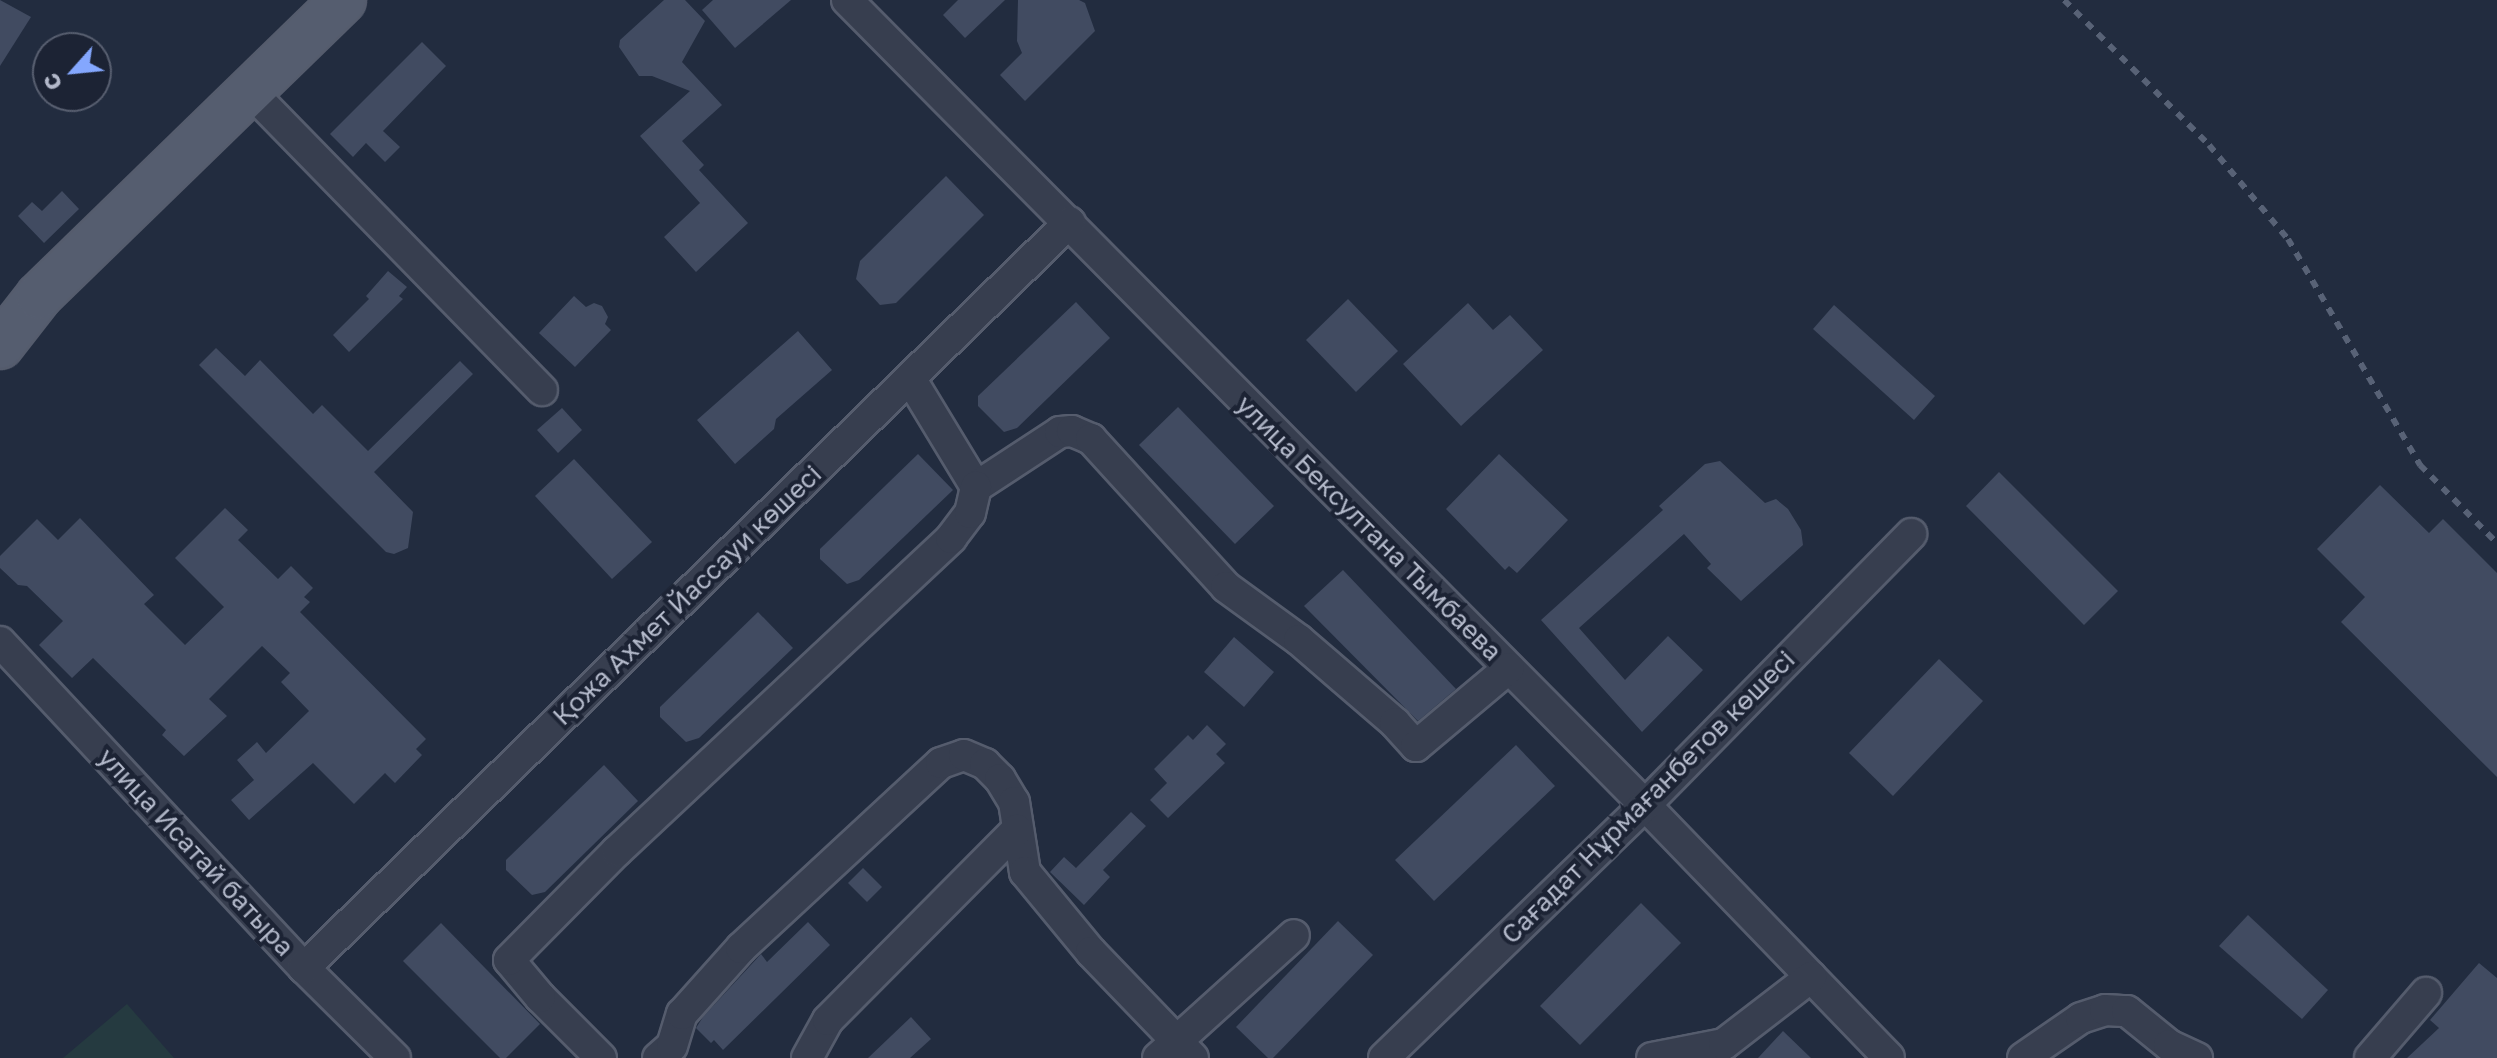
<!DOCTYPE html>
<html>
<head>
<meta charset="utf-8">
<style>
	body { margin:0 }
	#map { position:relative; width:2497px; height:1058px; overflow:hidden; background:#222c3f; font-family:"Golos Text",sans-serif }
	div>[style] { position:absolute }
	.green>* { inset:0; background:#253a40 }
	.building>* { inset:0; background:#414b61 }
	.roads { filter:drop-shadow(2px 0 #555c6d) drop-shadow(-2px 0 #555c6d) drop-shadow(0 2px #555c6d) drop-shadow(0 -2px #555c6d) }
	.minor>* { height:30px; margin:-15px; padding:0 15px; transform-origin:15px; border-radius:15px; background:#373e4f }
	.primary>* { height:44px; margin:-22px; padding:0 22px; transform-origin:22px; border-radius:22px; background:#555d6f }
	.rail>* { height:6px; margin-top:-3px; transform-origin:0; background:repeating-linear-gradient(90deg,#586276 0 8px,transparent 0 16px) }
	span { translate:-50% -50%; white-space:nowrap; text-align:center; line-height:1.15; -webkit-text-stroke:8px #1c2334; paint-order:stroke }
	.street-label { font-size:26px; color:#b3b9ca }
	.north { position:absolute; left:32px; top:32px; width:80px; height:80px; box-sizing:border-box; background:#1c2334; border:2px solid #585f70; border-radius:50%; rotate:243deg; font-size:22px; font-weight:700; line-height:32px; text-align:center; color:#b3b9ca }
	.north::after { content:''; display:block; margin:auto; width:28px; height:36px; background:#84a7fe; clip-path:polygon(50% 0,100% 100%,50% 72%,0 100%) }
</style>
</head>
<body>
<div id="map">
	<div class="green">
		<i style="clip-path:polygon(127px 1004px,174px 1058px,63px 1058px)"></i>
	</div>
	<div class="building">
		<i style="clip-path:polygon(0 0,31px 17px,0 66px)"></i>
		<i style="clip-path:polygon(664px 0,685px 0,705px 21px,682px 62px,722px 105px,682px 141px,704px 165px,699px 170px,748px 223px,696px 272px,664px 237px,700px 203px,640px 136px,690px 91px,652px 76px,639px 76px,619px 47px,620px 40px)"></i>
		<i style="clip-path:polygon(713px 0,791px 0,735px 48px,702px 10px)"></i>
		<i style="clip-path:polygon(958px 0,1005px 0,965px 38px,943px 15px)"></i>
		<i style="clip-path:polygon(1018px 0,1079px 0,1085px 3px,1095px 31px,1025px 101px,1000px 75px,1022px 53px,1017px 41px)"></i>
		<i style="clip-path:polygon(422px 42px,446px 66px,383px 131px,400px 147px,385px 162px,366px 143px,353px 157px,330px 134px)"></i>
		<i style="clip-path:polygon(946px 176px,984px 215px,896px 303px,880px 305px,856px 279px,860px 261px)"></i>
		<i style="clip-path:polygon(62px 191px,79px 209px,44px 243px,18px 216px,32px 202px,42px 211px)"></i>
		<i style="clip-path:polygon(388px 271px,407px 287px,399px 296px,403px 299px,349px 352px,333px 335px,369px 299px,366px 296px)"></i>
		<i style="clip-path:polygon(574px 296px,586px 307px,594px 303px,602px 306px,608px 317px,605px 324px,611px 330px,575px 367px,539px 333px)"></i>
		<i style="clip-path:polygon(1348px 299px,1398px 351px,1356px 392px,1306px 340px)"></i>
		<i style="clip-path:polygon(1076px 302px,1110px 338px,1017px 428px,1004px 432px,978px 406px,978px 396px)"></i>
		<i style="clip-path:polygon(1468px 303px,1493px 330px,1510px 315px,1543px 350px,1461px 426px,1403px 364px)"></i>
		<i style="clip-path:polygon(1834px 305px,1935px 396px,1914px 420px,1813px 329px)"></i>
		<i style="clip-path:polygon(798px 331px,832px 370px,776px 419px,774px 429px,735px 464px,697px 420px)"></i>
		<i style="clip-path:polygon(216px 348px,245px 376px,260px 360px,313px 414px,322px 405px,368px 451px,460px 361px,473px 374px,374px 472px,413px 512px,408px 548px,394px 554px,386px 552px,199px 365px)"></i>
		<i style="clip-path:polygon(1178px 407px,1274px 506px,1235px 544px,1139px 445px)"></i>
		<i style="clip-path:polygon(562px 408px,582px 430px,558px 453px,537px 430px)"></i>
		<i style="clip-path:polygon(918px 454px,953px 490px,859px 580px,847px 584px,820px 559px,820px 549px)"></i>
		<i style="clip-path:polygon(1499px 454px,1568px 520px,1517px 573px,1509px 566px,1505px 570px,1446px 509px)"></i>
		<i style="clip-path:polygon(574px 459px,652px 542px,612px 579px,535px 496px)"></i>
		<i style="clip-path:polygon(1720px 461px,1765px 503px,1776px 499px,1788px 509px,1801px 530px,1803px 545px,1741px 601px,1707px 568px,1711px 564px,1684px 534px,1579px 628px,1625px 680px,1668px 636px,1703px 670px,1642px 732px,1541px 620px,1663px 510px,1659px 506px,1705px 464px)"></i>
		<i style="clip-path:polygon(1999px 472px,2118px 591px,2084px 625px,1966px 506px)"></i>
		<i style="clip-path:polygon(2380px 485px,2429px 533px,2443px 519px,2497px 573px,2497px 777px,2341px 622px,2365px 597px,2317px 549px)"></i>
		<i style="clip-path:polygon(225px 508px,248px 530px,238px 540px,278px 579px,291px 566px,313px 588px,304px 597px,310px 602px,300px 612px,426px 739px,416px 749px,422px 755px,395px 783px,385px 773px,354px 804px,313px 763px,249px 820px,231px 800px,254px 780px,237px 760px,257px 742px,266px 753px,309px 711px,281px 682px,290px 673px,262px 646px,209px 699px,227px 716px,184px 756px,162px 735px,166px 730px,93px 658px,72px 678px,39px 645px,63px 621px,27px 586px,18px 585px,0 568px,0 556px,37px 519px,58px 540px,80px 518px,154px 595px,144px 604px,185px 645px,224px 607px,175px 558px)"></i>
		<i style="clip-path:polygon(1343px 570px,1456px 689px,1418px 721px,1304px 606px)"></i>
		<i style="clip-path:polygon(758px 612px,793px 648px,699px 738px,686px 742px,660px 717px,660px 707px)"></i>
		<i style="clip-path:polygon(1234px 637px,1274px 672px,1244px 707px,1204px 672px)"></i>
		<i style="clip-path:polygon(1939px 659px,1983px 701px,1893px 796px,1849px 753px)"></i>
		<i style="clip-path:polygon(1207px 725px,1226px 744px,1216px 754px,1225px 763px,1168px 818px,1150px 800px,1167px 783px,1154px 769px,1188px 735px,1193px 740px)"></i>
		<i style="clip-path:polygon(1516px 745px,1555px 786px,1434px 901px,1395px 860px)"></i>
		<i style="clip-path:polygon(604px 765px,638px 801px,545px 892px,532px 895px,506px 870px,506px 860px)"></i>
		<i style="clip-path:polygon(1131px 812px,1146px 826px,1103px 870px,1110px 877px,1084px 905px,1050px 872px,1064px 857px,1076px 868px)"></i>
		<i style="clip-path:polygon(863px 868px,882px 887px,867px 902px,848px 883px)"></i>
		<i style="clip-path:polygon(1641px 903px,1681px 943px,1580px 1045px,1540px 1006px)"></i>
		<i style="clip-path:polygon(2248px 915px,2328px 990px,2302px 1019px,2219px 946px)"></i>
		<i style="clip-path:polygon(1338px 921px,1373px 955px,1273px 1058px,1268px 1058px,1236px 1027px)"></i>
		<i style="clip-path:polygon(808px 922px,830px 945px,723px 1050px,714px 1040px,711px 1043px,696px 1028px,703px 1017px,761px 954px,767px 962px)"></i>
		<i style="clip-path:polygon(441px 923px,540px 1024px,506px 1058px,500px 1058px,403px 961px)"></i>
		<i style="clip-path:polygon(2479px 963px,2497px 978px,2497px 1058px,2407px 1058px,2439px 1028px,2430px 1020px)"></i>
		<i style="clip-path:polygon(911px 1017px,931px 1039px,910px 1058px,868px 1058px)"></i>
		<i style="clip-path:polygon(1783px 1031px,1811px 1058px,1758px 1058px)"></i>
	</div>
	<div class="roads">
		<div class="minor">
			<i style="left:847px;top:0;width:1134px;rotate:45.25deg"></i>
			<i style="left:1645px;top:805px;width:351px;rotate:46deg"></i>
			<i style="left:250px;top:91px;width:418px;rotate:45.7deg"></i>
			<i style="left:910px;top:378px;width:127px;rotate:58.8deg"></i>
			<i style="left:976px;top:487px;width:100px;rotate:-33.2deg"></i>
			<i style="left:1060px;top:432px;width:12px;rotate:-5deg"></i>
			<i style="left:1072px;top:431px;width:21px;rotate:23deg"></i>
			<i style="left:1091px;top:439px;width:200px;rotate:47.6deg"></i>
			<i style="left:1226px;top:587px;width:90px;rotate:36deg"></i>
			<i style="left:1299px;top:640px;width:127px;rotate:40.8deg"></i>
			<i style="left:1395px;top:723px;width:31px;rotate:48deg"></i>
			<i style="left:1416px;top:746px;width:121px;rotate:-40deg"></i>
			<i style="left:0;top:642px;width:446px;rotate:47deg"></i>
			<i style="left:304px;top:968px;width:128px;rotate:44.7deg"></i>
			<i style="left:304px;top:968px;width:1069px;rotate:-44.24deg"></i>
			<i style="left:601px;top:1058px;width:86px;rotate:-135deg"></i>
			<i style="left:540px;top:997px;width:48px;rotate:-130deg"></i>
			<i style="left:509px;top:960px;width:153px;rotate:-45.3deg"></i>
			<i style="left:617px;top:851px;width:458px;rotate:-43.1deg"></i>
			<i style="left:951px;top:538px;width:31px;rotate:-53deg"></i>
			<i style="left:970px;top:513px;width:27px;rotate:-77deg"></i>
			<i style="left:658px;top:1058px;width:18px;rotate:-41deg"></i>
			<i style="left:672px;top:1046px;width:34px;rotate:-73deg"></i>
			<i style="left:682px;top:1014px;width:89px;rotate:-48.2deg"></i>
			<i style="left:741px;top:948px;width:272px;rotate:-42.8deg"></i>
			<i style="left:941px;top:763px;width:24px;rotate:-19deg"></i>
			<i style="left:964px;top:755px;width:23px;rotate:23deg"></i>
			<i style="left:985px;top:764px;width:21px;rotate:45deg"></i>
			<i style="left:1000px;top:779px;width:27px;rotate:59deg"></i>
			<i style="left:1014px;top:802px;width:71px;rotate:81.1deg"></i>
			<i style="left:1025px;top:872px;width:104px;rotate:50.5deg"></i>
			<i style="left:1091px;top:952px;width:147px;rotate:46.1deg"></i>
			<i style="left:807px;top:1058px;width:43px;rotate:-61.1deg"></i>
			<i style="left:828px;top:1020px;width:268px;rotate:-45.2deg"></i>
			<i style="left:1158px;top:1058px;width:183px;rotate:-42.1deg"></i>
			<i style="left:1384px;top:1058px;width:363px;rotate:-44.1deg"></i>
			<i style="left:1645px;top:805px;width:380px;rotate:-45.5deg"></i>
			<i style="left:1652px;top:1058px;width:73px;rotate:-11deg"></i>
			<i style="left:1724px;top:1044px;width:110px;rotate:-37.6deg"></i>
			<i style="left:2023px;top:1058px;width:70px;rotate:-34.6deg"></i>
			<i style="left:2081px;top:1018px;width:25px;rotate:-18deg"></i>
			<i style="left:2105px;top:1010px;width:22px;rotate:3deg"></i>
			<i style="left:2127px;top:1011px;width:54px;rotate:39deg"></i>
			<i style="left:2169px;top:1045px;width:31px;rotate:25deg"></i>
			<i style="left:2370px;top:1058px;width:86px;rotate:-49.3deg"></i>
		</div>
		<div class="primary">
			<i style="left:0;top:346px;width:63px;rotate:-52deg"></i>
			<i style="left:39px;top:296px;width:424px;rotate:-44.2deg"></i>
		</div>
	</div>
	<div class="rail">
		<i style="left:2064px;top:0;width:205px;rotate:45deg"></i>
		<i style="left:2209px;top:145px;width:123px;rotate:50deg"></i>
		<i style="left:2288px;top:239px;width:262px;rotate:59.7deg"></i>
		<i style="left:2420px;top:465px;width:110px;rotate:45.4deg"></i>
	</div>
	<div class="street-label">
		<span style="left:1369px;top:528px;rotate:45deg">улица Бексултана Тымбаева</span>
		<span style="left:687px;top:595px;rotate:-44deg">Қожа Ахмет Йассауи көшесі</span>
		<span style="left:1648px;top:797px;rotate:-45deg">Сағадат Нұрмағанбетов көшесі</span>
		<span style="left:196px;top:852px;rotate:47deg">улица Исатай батыра</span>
	</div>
	<div class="north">С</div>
</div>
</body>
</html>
